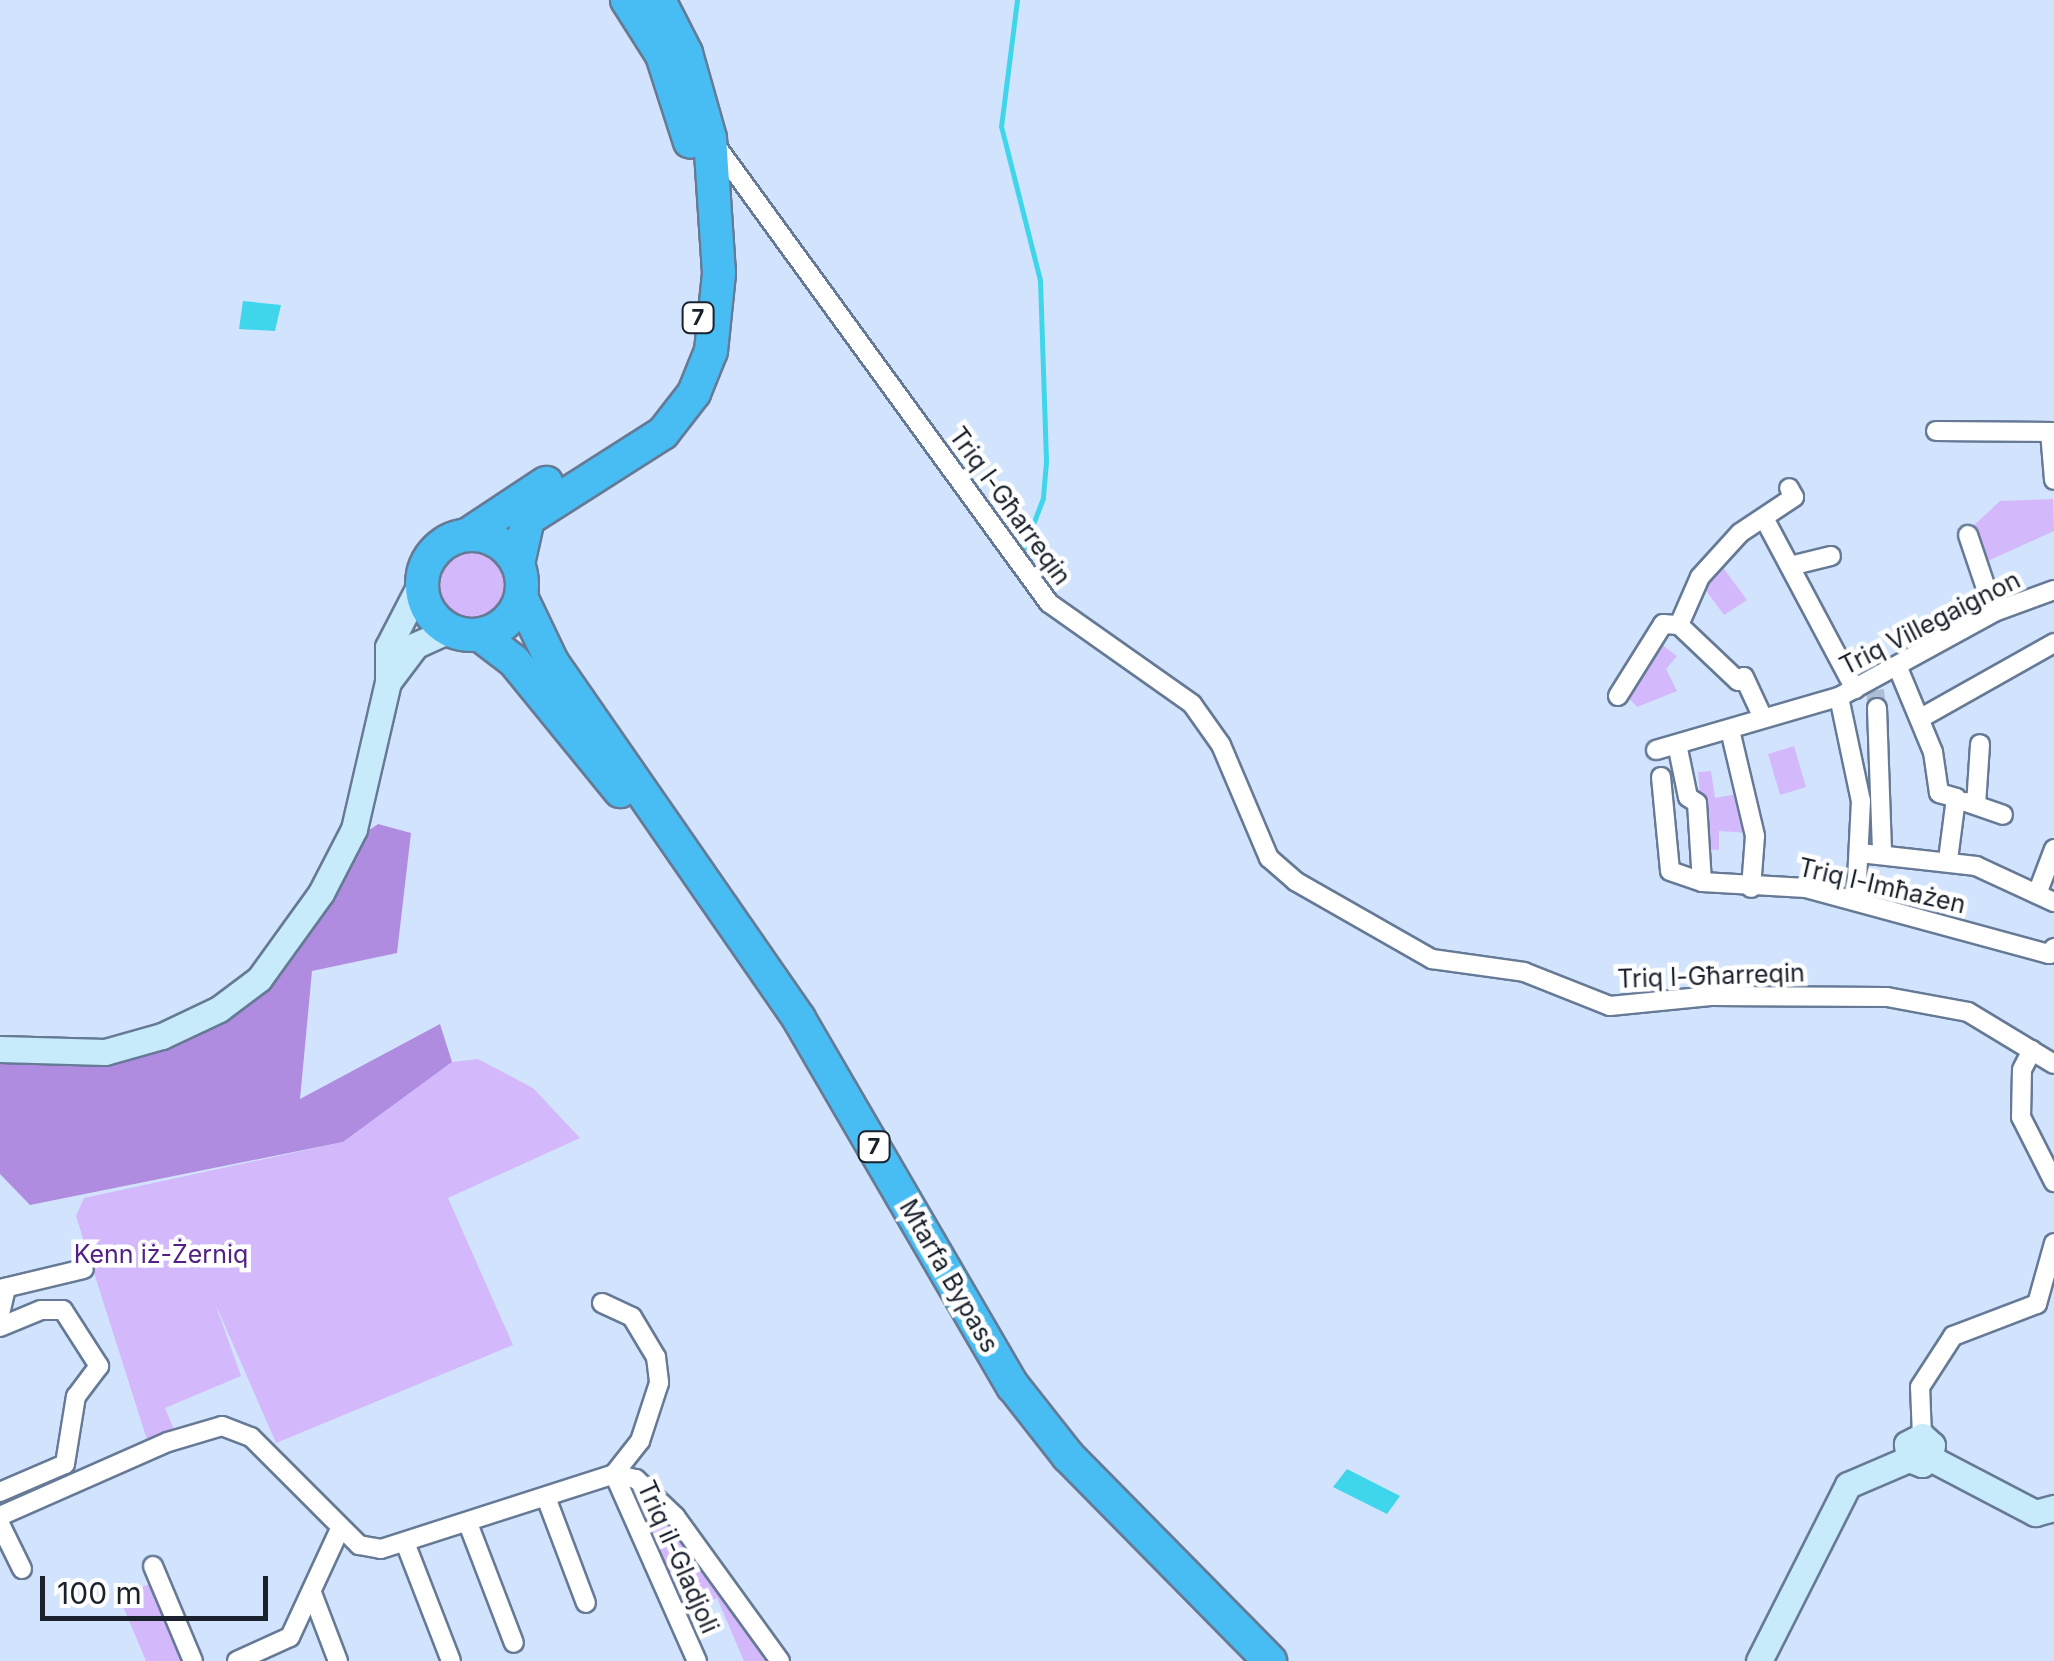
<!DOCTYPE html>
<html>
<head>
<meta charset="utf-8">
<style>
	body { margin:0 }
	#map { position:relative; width:2054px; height:1661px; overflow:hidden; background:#d2e4fd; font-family:Inter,sans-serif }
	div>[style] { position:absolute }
	.green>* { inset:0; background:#d3b9fb }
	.round { border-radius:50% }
	.forest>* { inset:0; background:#b08ce1 }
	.water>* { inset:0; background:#3fd6ec }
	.stream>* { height:5px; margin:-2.5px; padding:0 2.5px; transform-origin:2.5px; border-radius:2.5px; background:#3fd6ec }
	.street-tunnel>* { height:18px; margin-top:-9px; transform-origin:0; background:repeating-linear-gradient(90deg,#adbdd3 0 18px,transparent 0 27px) }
	.roads { filter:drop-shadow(2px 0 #667a96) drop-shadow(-2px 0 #667a96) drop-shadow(0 2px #667a96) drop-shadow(0 -2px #667a96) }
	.street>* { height:18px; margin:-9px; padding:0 9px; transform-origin:9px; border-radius:9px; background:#fff }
	.secondary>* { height:25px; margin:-12.5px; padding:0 12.5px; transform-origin:12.5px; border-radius:12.5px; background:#c8ebfb }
	.highway>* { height:32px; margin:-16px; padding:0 16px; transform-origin:16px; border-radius:16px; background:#47bdf3 }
	.highway>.ring { margin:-16px; padding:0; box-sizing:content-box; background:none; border:32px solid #47bdf3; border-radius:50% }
	span { translate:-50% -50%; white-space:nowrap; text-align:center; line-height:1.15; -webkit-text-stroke:9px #fff; paint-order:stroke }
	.shield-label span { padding:2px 8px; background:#fff; border:2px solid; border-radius:8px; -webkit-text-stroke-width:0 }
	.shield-label { font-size:22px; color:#19212c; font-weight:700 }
	.street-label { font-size:25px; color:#19212c }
	.park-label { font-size:25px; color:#522082 }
	.scale { position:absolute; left:40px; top:1576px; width:228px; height:45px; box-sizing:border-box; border:5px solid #19212c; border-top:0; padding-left:12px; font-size:30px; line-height:35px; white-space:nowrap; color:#19212c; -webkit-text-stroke:8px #fff; paint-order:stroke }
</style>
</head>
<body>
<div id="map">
	<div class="green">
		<i style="clip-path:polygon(2053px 499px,2054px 531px,1981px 564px,1969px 530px,2000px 501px)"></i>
		<i class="round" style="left:439px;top:549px;width:72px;height:72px"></i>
		<i style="clip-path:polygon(1721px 565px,1747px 600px,1724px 615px,1701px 584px)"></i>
		<i style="clip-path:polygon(1656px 640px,1677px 656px,1666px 669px,1677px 691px,1637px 707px,1624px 693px)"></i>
		<i style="clip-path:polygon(1794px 746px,1806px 787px,1780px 795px,1768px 754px)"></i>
		<i style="clip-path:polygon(1711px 771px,1715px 798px,1743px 793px,1749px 833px,1719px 831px,1719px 850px,1705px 849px,1698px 772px)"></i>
		<i style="clip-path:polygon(478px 1059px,533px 1088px,580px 1138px,448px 1198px,513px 1345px,276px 1443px,215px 1303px,241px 1376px,165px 1408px,175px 1432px,149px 1446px,76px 1216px,84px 1198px,343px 1142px,452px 1062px)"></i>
		<i style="clip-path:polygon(648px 1494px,677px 1529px,772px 1661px,744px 1661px,717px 1598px,684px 1613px,634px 1506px)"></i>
		<i style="clip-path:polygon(154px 1582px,187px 1661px,146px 1661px,119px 1597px)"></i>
	</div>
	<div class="forest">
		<i style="clip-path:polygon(378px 824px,411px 833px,397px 953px,312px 971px,300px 1099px,440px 1024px,452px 1062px,343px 1142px,30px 1205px,0 1174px,0 1061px,78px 1066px,151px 1050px,244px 1003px,362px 835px)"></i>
	</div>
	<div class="water">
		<i style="clip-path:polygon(243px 301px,281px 305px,275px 331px,239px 329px)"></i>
		<i style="clip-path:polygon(1347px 1469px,1400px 1496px,1387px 1514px,1333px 1487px)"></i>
	</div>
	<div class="stream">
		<i style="left:1017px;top:0;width:127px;rotate:97.2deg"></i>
		<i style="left:1001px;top:126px;width:159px;rotate:75.8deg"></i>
		<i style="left:1040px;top:280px;width:182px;rotate:88.1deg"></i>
		<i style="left:1046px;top:462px;width:36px;rotate:95deg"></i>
		<i style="left:1043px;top:498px;width:59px;rotate:110.9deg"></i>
	</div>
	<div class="street-tunnel">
		<i style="left:1875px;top:690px;width:18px;rotate:84deg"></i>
	</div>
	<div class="roads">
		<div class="street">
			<i style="left:714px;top:143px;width:569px;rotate:53.94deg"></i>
			<i style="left:1049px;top:603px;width:175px;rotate:35.2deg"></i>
			<i style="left:1192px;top:704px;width:50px;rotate:54.7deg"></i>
			<i style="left:1221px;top:745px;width:123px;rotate:67deg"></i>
			<i style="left:1269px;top:858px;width:35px;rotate:41deg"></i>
			<i style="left:1295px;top:881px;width:158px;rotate:29.7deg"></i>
			<i style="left:1432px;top:959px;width:93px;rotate:8deg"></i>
			<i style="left:1524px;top:972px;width:92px;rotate:21.6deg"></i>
			<i style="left:1610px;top:1006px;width:101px;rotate:-5.7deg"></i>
			<i style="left:1711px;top:996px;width:176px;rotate:0.3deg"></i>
			<i style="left:1887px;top:997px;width:82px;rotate:10.5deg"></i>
			<i style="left:1968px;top:1012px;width:100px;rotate:31.2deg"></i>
			<i style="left:1936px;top:431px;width:118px;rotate:0.5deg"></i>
			<i style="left:2050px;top:432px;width:48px;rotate:85.2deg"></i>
			<i style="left:1764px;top:518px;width:194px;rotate:62deg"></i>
			<i style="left:1968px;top:535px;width:81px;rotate:71.3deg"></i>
			<i style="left:1790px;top:566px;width:42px;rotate:-13.7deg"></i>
			<i style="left:1679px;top:625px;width:81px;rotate:43.5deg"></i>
			<i style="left:1738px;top:681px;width:7px;rotate:-34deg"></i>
			<i style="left:1744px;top:677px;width:45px;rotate:65.1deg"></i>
			<i style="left:1898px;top:668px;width:91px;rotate:67.4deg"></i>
			<i style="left:1933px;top:752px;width:41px;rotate:81.7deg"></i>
			<i style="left:1939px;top:793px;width:18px;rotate:16deg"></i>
			<i style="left:1956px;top:798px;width:63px;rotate:97.4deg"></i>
			<i style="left:1618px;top:696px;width:85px;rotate:-58deg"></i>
			<i style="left:1663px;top:624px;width:16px;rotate:4deg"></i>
			<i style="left:1679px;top:625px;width:52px;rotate:-66.4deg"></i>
			<i style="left:1700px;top:577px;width:59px;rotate:-47.7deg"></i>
			<i style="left:1740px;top:533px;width:65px;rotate:-33.7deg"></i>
			<i style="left:1794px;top:497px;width:10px;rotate:-119deg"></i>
			<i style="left:1839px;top:697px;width:106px;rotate:78.1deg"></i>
			<i style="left:1861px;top:801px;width:100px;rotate:92.9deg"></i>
			<i style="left:1877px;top:708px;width:146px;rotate:88deg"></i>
			<i style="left:1921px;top:718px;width:153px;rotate:-29.4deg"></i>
			<i style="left:1730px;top:730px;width:109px;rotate:76.7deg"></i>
			<i style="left:1755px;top:836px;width:52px;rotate:94.4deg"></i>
			<i style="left:1677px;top:744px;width:54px;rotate:78.3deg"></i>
			<i style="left:1688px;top:797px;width:11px;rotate:34deg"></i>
			<i style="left:1697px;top:803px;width:79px;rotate:86.4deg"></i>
			<i style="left:1656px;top:750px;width:191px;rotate:-16.2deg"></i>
			<i style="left:1839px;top:697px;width:177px;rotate:-28.7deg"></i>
			<i style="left:1994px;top:612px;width:64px;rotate:-20.1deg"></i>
			<i style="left:1661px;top:777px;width:94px;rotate:84.5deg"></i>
			<i style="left:1670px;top:871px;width:34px;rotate:19deg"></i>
			<i style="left:1702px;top:882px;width:104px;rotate:3.3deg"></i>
			<i style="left:1806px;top:888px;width:252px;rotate:15.2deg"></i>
			<i style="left:2049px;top:954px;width:8px;rotate:-50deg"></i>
			<i style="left:1966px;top:802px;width:39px;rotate:19deg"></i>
			<i style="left:1976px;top:805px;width:61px;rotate:-86.2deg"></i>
			<i style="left:1860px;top:853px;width:117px;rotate:6.4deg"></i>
			<i style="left:1976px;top:866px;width:86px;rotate:24.8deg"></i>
			<i style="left:2037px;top:894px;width:48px;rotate:-69.3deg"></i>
			<i style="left:2032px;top:1050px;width:22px;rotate:117deg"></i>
			<i style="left:2022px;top:1070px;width:47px;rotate:91.2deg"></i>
			<i style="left:2021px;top:1117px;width:73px;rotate:63.1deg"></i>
			<i style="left:0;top:1289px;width:86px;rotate:-13.4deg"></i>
			<i style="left:602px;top:1303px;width:33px;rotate:25deg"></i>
			<i style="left:632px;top:1317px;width:47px;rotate:59deg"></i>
			<i style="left:656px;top:1357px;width:26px;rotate:83deg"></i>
			<i style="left:659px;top:1383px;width:61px;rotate:108.1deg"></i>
			<i style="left:640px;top:1441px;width:42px;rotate:128.2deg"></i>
			<i style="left:0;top:1314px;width:27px;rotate:-77deg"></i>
			<i style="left:0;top:1327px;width:44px;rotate:-22.5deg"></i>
			<i style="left:41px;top:1310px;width:22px"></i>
			<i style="left:63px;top:1310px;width:67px;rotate:57.3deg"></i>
			<i style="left:99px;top:1366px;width:38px;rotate:127deg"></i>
			<i style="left:76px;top:1396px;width:69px;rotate:99.2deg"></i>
			<i style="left:65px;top:1464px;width:71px;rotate:156.7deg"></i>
			<i style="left:1922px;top:1436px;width:49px;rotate:-92.3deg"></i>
			<i style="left:1920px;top:1387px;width:61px;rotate:-57.1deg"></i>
			<i style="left:1953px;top:1336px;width:90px;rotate:-20.9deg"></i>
			<i style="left:2037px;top:1304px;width:63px;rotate:-74.4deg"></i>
			<i style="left:614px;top:1474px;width:23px;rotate:13deg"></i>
			<i style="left:636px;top:1479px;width:54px;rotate:43.5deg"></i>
			<i style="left:675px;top:1516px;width:179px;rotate:54.1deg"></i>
			<i style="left:614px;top:1474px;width:205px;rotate:66.1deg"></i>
			<i style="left:547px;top:1500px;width:110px;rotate:69.3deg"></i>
			<i style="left:0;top:1516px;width:184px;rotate:-23.8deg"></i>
			<i style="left:168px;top:1442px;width:56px;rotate:-16.5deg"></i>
			<i style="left:222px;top:1426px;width:31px;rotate:21deg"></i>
			<i style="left:251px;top:1437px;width:153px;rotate:45deg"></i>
			<i style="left:359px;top:1545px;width:22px;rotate:10deg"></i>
			<i style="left:381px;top:1549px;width:245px;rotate:-17.8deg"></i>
			<i style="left:0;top:1524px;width:50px;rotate:63.9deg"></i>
			<i style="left:469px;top:1526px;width:125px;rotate:69deg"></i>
			<i style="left:406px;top:1545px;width:124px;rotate:68.8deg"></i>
			<i style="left:153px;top:1566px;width:103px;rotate:67.2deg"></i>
			<i style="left:312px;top:1593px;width:73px;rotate:69.1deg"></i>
			<i style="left:237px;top:1661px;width:58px;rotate:-24.4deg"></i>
			<i style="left:290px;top:1637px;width:119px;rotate:-65.2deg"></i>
		</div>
		<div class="secondary">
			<i style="left:388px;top:682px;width:46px;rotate:-52.9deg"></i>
			<i style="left:416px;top:645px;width:37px;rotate:-24deg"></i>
			<i style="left:0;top:1049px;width:105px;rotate:1.6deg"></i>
			<i style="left:105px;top:1052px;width:59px;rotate:-15.7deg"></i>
			<i style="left:162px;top:1036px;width:63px;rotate:-25.3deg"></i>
			<i style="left:219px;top:1009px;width:50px;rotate:-36.9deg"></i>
			<i style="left:259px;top:979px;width:106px;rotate:-54.2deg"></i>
			<i style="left:321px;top:893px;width:72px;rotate:-62.7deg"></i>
			<i style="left:354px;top:829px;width:151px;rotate:-77deg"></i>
			<i style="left:388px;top:682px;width:35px;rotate:-90deg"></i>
			<i style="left:388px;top:647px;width:74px;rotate:-62.7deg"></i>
			<i style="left:1909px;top:1459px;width:15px;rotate:-98deg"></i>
			<i style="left:1907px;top:1444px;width:17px;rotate:-28deg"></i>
			<i style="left:1922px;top:1436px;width:13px;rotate:42deg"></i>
			<i style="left:1932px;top:1445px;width:13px;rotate:99deg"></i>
			<i style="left:1759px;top:1661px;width:197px;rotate:-63.2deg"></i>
			<i style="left:1848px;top:1485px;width:66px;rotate:-23.1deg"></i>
			<i style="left:1909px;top:1459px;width:14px;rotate:21deg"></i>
			<i style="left:1922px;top:1464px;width:10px;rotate:-37deg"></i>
			<i style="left:1930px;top:1458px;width:119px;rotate:27.6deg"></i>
			<i style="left:2035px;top:1513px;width:20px;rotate:-15deg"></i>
		</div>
		<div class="highway">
			<i style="left:627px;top:0;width:65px;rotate:57.5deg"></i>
			<i style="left:662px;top:55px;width:91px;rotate:72.2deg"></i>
			<i style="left:467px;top:535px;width:95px;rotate:-33.4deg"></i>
			<i class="ring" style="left:422px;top:535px;width:68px;height:68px"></i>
			<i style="left:518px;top:564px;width:46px;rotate:-77.5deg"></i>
			<i style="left:528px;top:519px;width:160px;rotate:-32.5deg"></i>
			<i style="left:663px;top:433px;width:51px;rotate:-52.2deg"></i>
			<i style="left:694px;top:393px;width:45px;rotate:-68deg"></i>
			<i style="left:711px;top:351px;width:78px;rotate:-84.1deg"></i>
			<i style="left:719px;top:273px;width:135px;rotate:-93.8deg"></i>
			<i style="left:710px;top:138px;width:88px;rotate:-105.8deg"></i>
			<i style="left:686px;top:53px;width:59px;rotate:-117deg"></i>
			<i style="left:521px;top:597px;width:72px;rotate:64.5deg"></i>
			<i style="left:552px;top:662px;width:434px;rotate:55.3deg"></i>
			<i style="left:799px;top:1019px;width:425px;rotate:59.8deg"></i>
			<i style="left:1013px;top:1386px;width:89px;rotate:51.8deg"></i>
			<i style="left:1068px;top:1456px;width:288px;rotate:45.4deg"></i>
			<i style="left:480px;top:635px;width:43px;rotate:37.4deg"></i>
			<i style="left:514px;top:661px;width:168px;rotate:50.8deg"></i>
		</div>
	</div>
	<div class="shield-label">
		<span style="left:698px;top:318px">7</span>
		<span style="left:874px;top:1147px">7</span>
	</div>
	<div class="street-label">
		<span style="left:1010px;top:506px;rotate:54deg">Triq l-Għarreqin</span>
		<span style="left:1930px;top:623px;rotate:-27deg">Triq Villegaignon</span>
		<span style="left:1882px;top:886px;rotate:13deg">Triq l-Imħażen</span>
		<span style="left:1711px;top:976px;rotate:-2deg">Triq l-Għarreqin</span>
		<span style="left:949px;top:1276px;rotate:60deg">Mtarfa Bypass</span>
		<span style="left:678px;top:1557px;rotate:66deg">Triq il-Gladjoli</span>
	</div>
	<div class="park-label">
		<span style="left:161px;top:1254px">Kenn iż-Żerniq</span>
	</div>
	<div class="scale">100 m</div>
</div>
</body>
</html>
